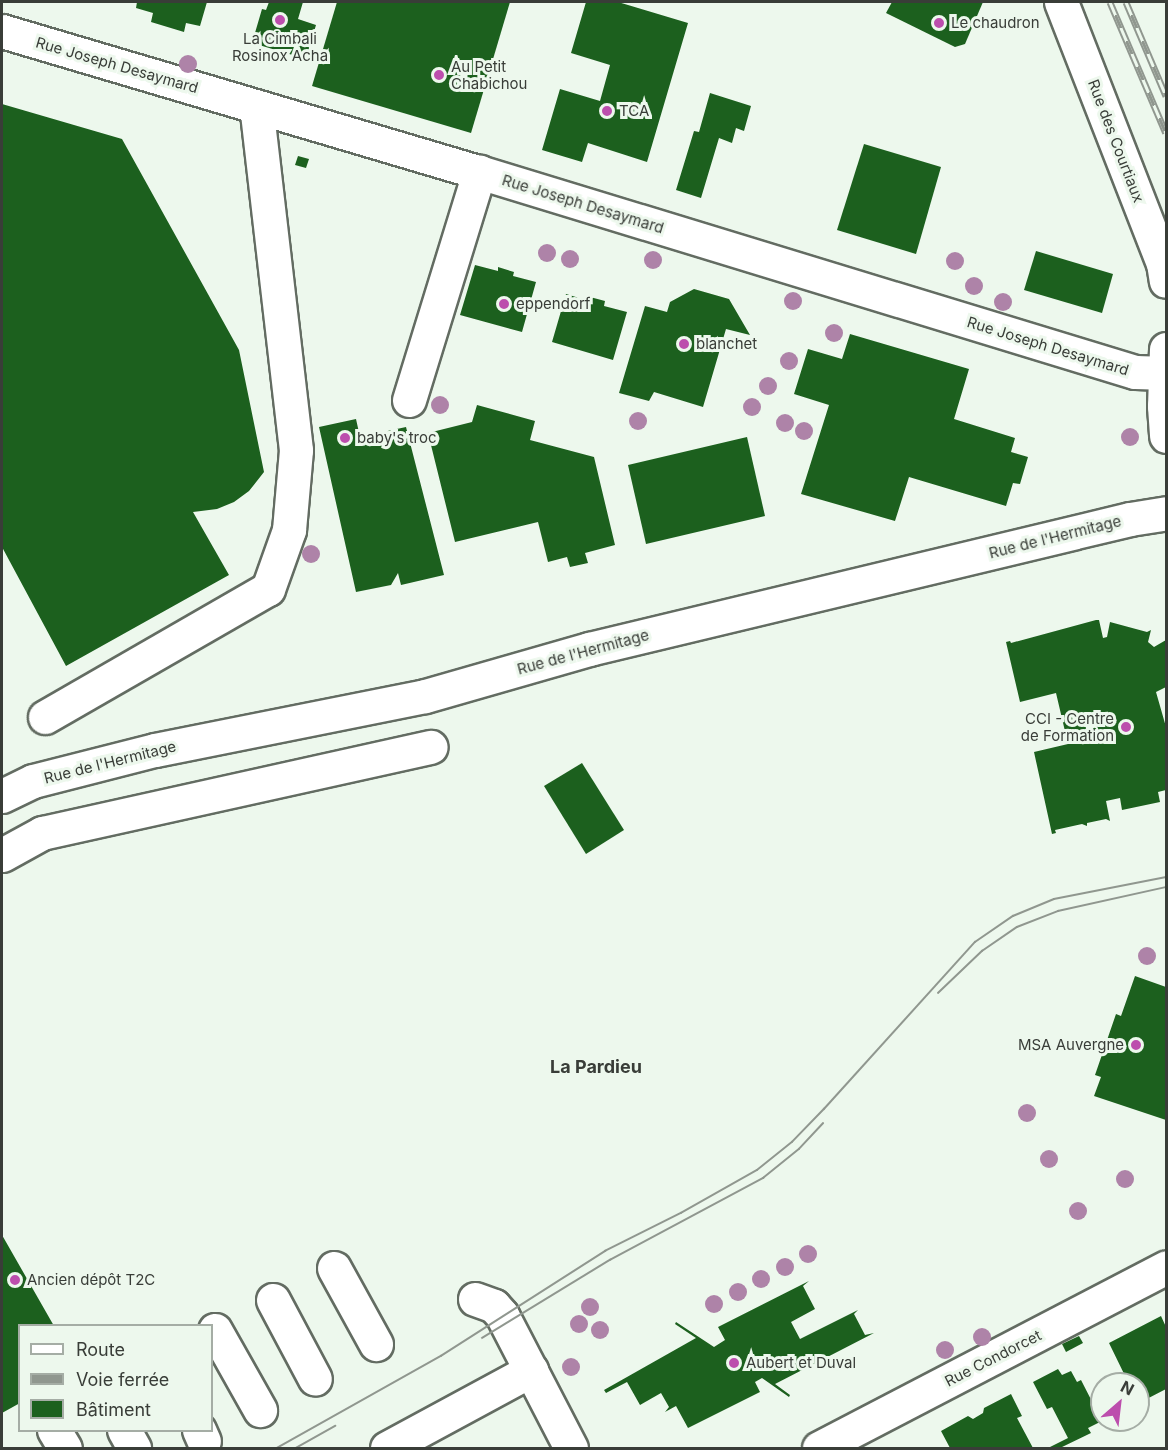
<!DOCTYPE html>
<html>
<head>
<meta charset="utf-8">
<style>
	body { margin:0 }
	#map { position:relative; width:1168px; height:1450px; overflow:hidden; background:#edf8ed; font-family:Inter,sans-serif }
	div>[style] { position:absolute }
	.building>* { inset:0; background:#1c601e }
	.roads { filter:drop-shadow(2px 0 #636c62) drop-shadow(-2px 0 #636c62) drop-shadow(0 2px #636c62) drop-shadow(0 -2px #636c62) }
	.minor>* { height:33px; margin:-16.5px; padding:0 16.5px; transform-origin:16.5px; border-radius:16.5px; background:#fff }
	.tram>* { height:1.5px; margin:-0.75px; padding:0 0.75px; transform-origin:0.75px; border-radius:0.75px; background:#90978f }
	.rail>* { height:7px; margin-top:-3.5px; transform-origin:0; background:repeating-linear-gradient(90deg,#edf8ed 0 14px,#90978f 0 28px); box-sizing:border-box; border-block:2px solid #90978f }
	.trees>* { width:18px; height:18px; margin:-9px; border-radius:50%; background:#ae83a8 }
	.dots>* { width:16px; height:16px; translate:-50% -50%; box-sizing:border-box; border:3px solid #edf8ed; border-radius:50% }
	span { translate:-50% -50%; white-space:nowrap; text-align:center; line-height:1.15; -webkit-text-stroke:6px #edf8ed; paint-order:stroke }
	.poi-label { font-size:15px; color:#393d38 }
	.left { translate:0 -50%; text-align:left }
	.right { translate:-100% -50%; text-align:right }
	.street-label { font-size:15px; color:#393d38 }
	.quarter-label { font-size:18px; color:#393d38; font-weight:700 }
	.frame { position:absolute; inset:0; border:3px solid #393d38; pointer-events:none }
	.legend { position:absolute; left:18px; top:1324px; width:195px; height:108px; box-sizing:border-box; background:#edf8ed; border:2px solid #a5ada5; margin:0; padding:8px 10px; list-style:none; font-size:18px; color:#393d38 }
	.legend li { display:flex; align-items:center; gap:12px; height:30px }
	.legend b { width:30px; border:2px solid #a5ada5 }
	.north { position:absolute; left:1090px; top:1372px; width:60px; height:60px; box-sizing:border-box; background:#edf8ed; border:2px solid #a5ada5; border-radius:50%; rotate:28deg; font-size:16px; font-weight:700; line-height:24px; text-align:center; color:#393d38 }
	.north::after { content:''; display:block; margin:auto; width:21px; height:27px; background:#bc4ead; clip-path:polygon(50% 0,100% 100%,50% 72%,0 100%) }
</style>
</head>
<body>
<div id="map">
	<div class="building">
		<i style="clip-path:polygon(137px 2px,207px 2px,200px 26px,186px 23px,184px 32px,151px 22px,153px 13px,136px 8px)"></i>
		<i style="clip-path:polygon(269px 2px,303px 2px,298px 19px,316px 25px,306px 59px,252px 43px,262px 9px,266px 10px)"></i>
		<i style="clip-path:polygon(337px 2px,510px 2px,471px 133px,312px 86px)"></i>
		<i style="clip-path:polygon(586px 2px,618px 2px,688px 23px,647px 162px,588px 143px,582px 162px,542px 150px,560px 89px,600px 101px,610px 65px,571px 53px)"></i>
		<i style="clip-path:polygon(892px 2px,983px 2px,965px 44px,955px 47px,886px 13px)"></i>
		<i style="clip-path:polygon(710px 93px,751px 106px,744px 131px,736px 128px,732px 143px,719px 138px,701px 198px,676px 190px,694px 131px,699px 132px)"></i>
		<i style="clip-path:polygon(2px 104px,122px 139px,239px 350px,264px 472px,249px 491px,234px 502px,217px 509px,193px 512px,229px 575px,66px 666px,2px 547px)"></i>
		<i style="clip-path:polygon(864px 144px,941px 167px,916px 254px,837px 230px)"></i>
		<i style="clip-path:polygon(298px 156px,309px 159px,306px 168px,295px 165px)"></i>
		<i style="clip-path:polygon(1036px 251px,1113px 274px,1102px 313px,1024px 290px)"></i>
		<i style="clip-path:polygon(475px 265px,498px 271px,498px 267px,514px 272px,513px 276px,536px 282px,522px 332px,460px 315px)"></i>
		<i style="clip-path:polygon(694px 289px,729px 299px,750px 335px,726px 329px,703px 407px,654px 392px,649px 401px,619px 393px,645px 306px,667px 312px,670px 302px)"></i>
		<i style="clip-path:polygon(566px 294px,589px 301px,590px 297px,605px 301px,604px 306px,627px 312px,613px 360px,552px 342px)"></i>
		<i style="clip-path:polygon(850px 334px,969px 369px,954px 419px,1015px 438px,1011px 452px,1028px 457px,1020px 484px,1013px 483px,1006px 506px,909px 477px,895px 521px,801px 494px,829px 405px,794px 394px,808px 349px,842px 359px)"></i>
		<i style="clip-path:polygon(477px 405px,535px 421px,530px 440px,594px 457px,615px 545px,585px 553px,588px 563px,570px 567px,567px 557px,548px 562px,538px 522px,455px 542px,428px 433px,472px 422px)"></i>
		<i style="clip-path:polygon(356px 419px,360px 437px,406px 427px,444px 575px,401px 585px,398px 573px,391px 585px,356px 592px,319px 427px)"></i>
		<i style="clip-path:polygon(747px 437px,765px 516px,646px 544px,628px 465px)"></i>
		<i style="clip-path:polygon(1096px 620px,1099px 620px,1103px 638px,1107px 637px,1110px 622px,1147px 632px,1151px 630px,1148px 642px,1154px 647px,1166px 640px,1166px 687px,1156px 692px,1166px 727px,1166px 790px,1158px 792px,1160px 802px,1122px 810px,1120px 798px,1106px 801px,1110px 821px,1106px 819px,1087px 823px,1087px 826px,1082px 824px,1055px 830px,1056px 833px,1052px 834px,1034px 752px,1068px 744px,1056px 693px,1020px 702px,1006px 642px,1010px 641px,1011px 643px)"></i>
		<i style="clip-path:polygon(582px 763px,624px 830px,586px 854px,544px 786px)"></i>
		<i style="clip-path:polygon(1135px 976px,1166px 987px,1166px 1120px,1094px 1096px,1101px 1077px,1095px 1075px,1116px 1014px,1121px 1016px)"></i>
		<i style="clip-path:polygon(2px 1235px,54px 1326px,20px 1326px,20px 1403px,2px 1413px)"></i>
		<i style="clip-path:polygon(809px 1281px,803px 1286px,815px 1309px,791px 1322px,800px 1339px,858px 1310px,854px 1314px,865px 1335px,874px 1333px,775px 1384px,790px 1395px,789px 1397px,762px 1378px,755px 1382px,760px 1392px,688px 1428px,676px 1406px,665px 1412px,669px 1407px,661px 1393px,640px 1405px,627px 1382px,606px 1393px,604px 1390px,696px 1338px,675px 1324px,676px 1322px,714px 1347px,725px 1340px,718px 1327px)"></i>
		<i style="clip-path:polygon(1161px 1316px,1166px 1327px,1166px 1389px,1139px 1403px,1138px 1384px,1129px 1384px,1109px 1343px)"></i>
		<i style="clip-path:polygon(1079px 1336px,1083px 1343px,1066px 1352px,1062px 1344px)"></i>
		<i style="clip-path:polygon(1058px 1369px,1062px 1375px,1071px 1371px,1077px 1382px,1081px 1380px,1102px 1421px,1088px 1428px,1091px 1433px,1060px 1448px,1048px 1448px,1068px 1438px,1052px 1407px,1047px 1409px,1033px 1382px)"></i>
		<i style="clip-path:polygon(1011px 1394px,1022px 1416px,1017px 1418px,1033px 1448px,950px 1448px,941px 1431px,968px 1416px,973px 1419px,983px 1413px,984px 1408px)"></i>
	</div>
	<div class="roads">
		<div class="minor">
			<i style="left:1061px;top:2px;width:280px;rotate:68.7deg"></i>
			<i style="left:1163px;top:263px;width:18px;rotate:81deg"></i>
			<i style="left:2px;top:31px;width:497px;rotate:16.5deg"></i>
			<i style="left:479px;top:172px;width:686px;rotate:16.96deg"></i>
			<i style="left:1135px;top:372px;width:30px;rotate:2deg"></i>
			<i style="left:1166px;top:349px;width:57px;rotate:92deg"></i>
			<i style="left:1164px;top:406px;width:30px;rotate:86deg"></i>
			<i style="left:409px;top:400px;width:239px;rotate:-72.9deg"></i>
			<i style="left:45px;top:717px;width:257px;rotate:-29.9deg"></i>
			<i style="left:268px;top:589px;width:63px;rotate:-70.4deg"></i>
			<i style="left:289px;top:530px;width:80px;rotate:-85deg"></i>
			<i style="left:296px;top:450px;width:346px;rotate:-96.6deg"></i>
			<i style="left:2px;top:796px;width:34px;rotate:-26deg"></i>
			<i style="left:33px;top:781px;width:126px;rotate:-14.3deg"></i>
			<i style="left:155px;top:750px;width:275px;rotate:-11.3deg"></i>
			<i style="left:425px;top:696px;width:171px;rotate:-16deg"></i>
			<i style="left:589px;top:649px;width:556px;rotate:-13.51deg"></i>
			<i style="left:1130px;top:519px;width:36px;rotate:-9deg"></i>
			<i style="left:2px;top:855px;width:46px;rotate:-28.8deg"></i>
			<i style="left:42px;top:833px;width:398px;rotate:-12.5deg"></i>
			<i style="left:334px;top:1268px;width:87px;rotate:61.1deg"></i>
			<i style="left:475px;top:1299px;width:20px;rotate:20deg"></i>
			<i style="left:494px;top:1306px;width:12px;rotate:48deg"></i>
			<i style="left:502px;top:1315px;width:150px;rotate:62.6deg"></i>
			<i style="left:273px;top:1300px;width:89px;rotate:62deg"></i>
			<i style="left:215px;top:1330px;width:92px;rotate:60.6deg"></i>
			<i style="left:54px;top:1430px;width:21px;rotate:59deg"></i>
			<i style="left:124px;top:1430px;width:21px;rotate:61deg"></i>
			<i style="left:199px;top:1430px;width:12px;rotate:66deg"></i>
			<i style="left:387px;top:1448px;width:164px;rotate:-28.4deg"></i>
			<i style="left:819px;top:1448px;width:391px;rotate:-27.5deg"></i>
		</div>
	</div>
	<div class="tram">
		<i style="left:938px;top:993px;width:61px;rotate:-43.7deg"></i>
		<i style="left:982px;top:951px;width:42px;rotate:-34.4deg"></i>
		<i style="left:1017px;top:927px;width:44px;rotate:-21.3deg"></i>
		<i style="left:1058px;top:911px;width:111px;rotate:-12.5deg"></i>
		<i style="left:482px;top:1338px;width:150px;rotate:-31.4deg"></i>
		<i style="left:610px;top:1260px;width:174px;rotate:-28.2deg"></i>
		<i style="left:763px;top:1178px;width:46px;rotate:-38.9deg"></i>
		<i style="left:799px;top:1149px;width:35px;rotate:-47deg"></i>
		<i style="left:277px;top:1448px;width:188px;rotate:-29.3deg"></i>
		<i style="left:441px;top:1356px;width:195px;rotate:-32.6deg"></i>
		<i style="left:605px;top:1251px;width:85px;rotate:-26.6deg"></i>
		<i style="left:681px;top:1213px;width:87px;rotate:-29.5deg"></i>
		<i style="left:757px;top:1170px;width:45px;rotate:-38.7deg"></i>
		<i style="left:792px;top:1142px;width:46px;rotate:-45.9deg"></i>
		<i style="left:824px;top:1109px;width:225px;rotate:-47.9deg"></i>
		<i style="left:975px;top:942px;width:46px;rotate:-34.4deg"></i>
		<i style="left:1013px;top:916px;width:44px;rotate:-22.5deg"></i>
		<i style="left:1054px;top:899px;width:114px;rotate:-11.1deg"></i>
		<i style="left:296px;top:1448px;width:45px;rotate:-29.4deg"></i>
	</div>
	<div class="rail">
		<i style="left:1110px;top:2px;width:142px;rotate:66.9deg"></i>
		<i style="left:1126px;top:2px;width:102px;rotate:66.9deg"></i>
	</div>
	<div class="trees">
		<i style="left:188px;top:64px"></i>
		<i style="left:547px;top:253px"></i>
		<i style="left:570px;top:259px"></i>
		<i style="left:653px;top:260px"></i>
		<i style="left:955px;top:261px"></i>
		<i style="left:974px;top:286px"></i>
		<i style="left:793px;top:301px"></i>
		<i style="left:1003px;top:302px"></i>
		<i style="left:834px;top:333px"></i>
		<i style="left:789px;top:361px"></i>
		<i style="left:768px;top:386px"></i>
		<i style="left:440px;top:405px"></i>
		<i style="left:752px;top:407px"></i>
		<i style="left:638px;top:421px"></i>
		<i style="left:785px;top:423px"></i>
		<i style="left:804px;top:431px"></i>
		<i style="left:1130px;top:437px"></i>
		<i style="left:311px;top:554px"></i>
		<i style="left:1147px;top:956px"></i>
		<i style="left:1027px;top:1113px"></i>
		<i style="left:1049px;top:1159px"></i>
		<i style="left:1125px;top:1179px"></i>
		<i style="left:1078px;top:1211px"></i>
		<i style="left:808px;top:1254px"></i>
		<i style="left:785px;top:1267px"></i>
		<i style="left:761px;top:1279px"></i>
		<i style="left:738px;top:1292px"></i>
		<i style="left:714px;top:1304px"></i>
		<i style="left:590px;top:1307px"></i>
		<i style="left:579px;top:1324px"></i>
		<i style="left:600px;top:1330px"></i>
		<i style="left:982px;top:1337px"></i>
		<i style="left:945px;top:1350px"></i>
		<i style="left:571px;top:1367px"></i>
	</div>
	<div class="dots">
		<i style="left:280px;top:20px;background:#bc4ead"></i>
		<i style="left:939px;top:23px;background:#bc4ead"></i>
		<i style="left:439px;top:75px;background:#bc4ead"></i>
		<i style="left:607px;top:111px;background:#bc4ead"></i>
		<i style="left:504px;top:304px;background:#bc4ead"></i>
		<i style="left:684px;top:344px;background:#bc4ead"></i>
		<i style="left:345px;top:438px;background:#bc4ead"></i>
		<i style="left:1126px;top:727px;background:#bc4ead"></i>
		<i style="left:1136px;top:1045px;background:#bc4ead"></i>
		<i style="left:15px;top:1280px;background:#bc4ead"></i>
		<i style="left:734px;top:1363px;background:#bc4ead"></i>
	</div>
	<div class="poi-label">
		<span class="left" style="left:951px;top:23px">Le chaudron</span>
		<span style="left:280px;top:47px">La Cimbali<br>Rosinox Acha</span>
		<span class="left" style="left:451px;top:75px">Au Petit<br>Chabichou</span>
		<span class="left" style="left:619px;top:111px">TCA</span>
		<span class="left" style="left:516px;top:304px">eppendorf</span>
		<span class="left" style="left:696px;top:344px">blanchet</span>
		<span class="left" style="left:357px;top:438px">baby's troc</span>
		<span class="right" style="left:1114px;top:727px">CCI - Centre<br>de Formation</span>
		<span class="right" style="left:1124px;top:1045px">MSA Auvergne</span>
		<span class="left" style="left:27px;top:1280px">Ancien dépôt T2C</span>
		<span class="left" style="left:746px;top:1363px">Aubert et Duval</span>
	</div>
	<div class="street-label">
		<span style="left:117px;top:65px;rotate:16deg">Rue Joseph Desaymard</span>
		<span style="left:1116px;top:141px;rotate:69deg">Rue des Courtiaux</span>
		<span style="left:583px;top:204px;rotate:17deg">Rue Joseph Desaymard</span>
		<span style="left:1048px;top:346px;rotate:17deg">Rue Joseph Desaymard</span>
		<span style="left:1055px;top:537px;rotate:-14deg">Rue de l'Hermitage</span>
		<span style="left:583px;top:652px;rotate:-15deg">Rue de l'Hermitage</span>
		<span style="left:110px;top:762px;rotate:-14deg">Rue de l'Hermitage</span>
		<span style="left:993px;top:1358px;rotate:-27deg">Rue Condorcet</span>
	</div>
	<div class="quarter-label">
		<span style="left:596px;top:1067px">La Pardieu</span>
	</div>
	<div class="frame"></div>
	<ul class="legend">
	<li><b style="height:8px;background:#fff"></b>Route</li>
	<li><b style="height:8px;background:#90978f"></b>Voie ferrée</li>
	<li><b style="height:16px;background:#1c601e"></b>Bâtiment</li>
	</ul>
	<div class="north">N</div>
</div>
</body>
</html>
